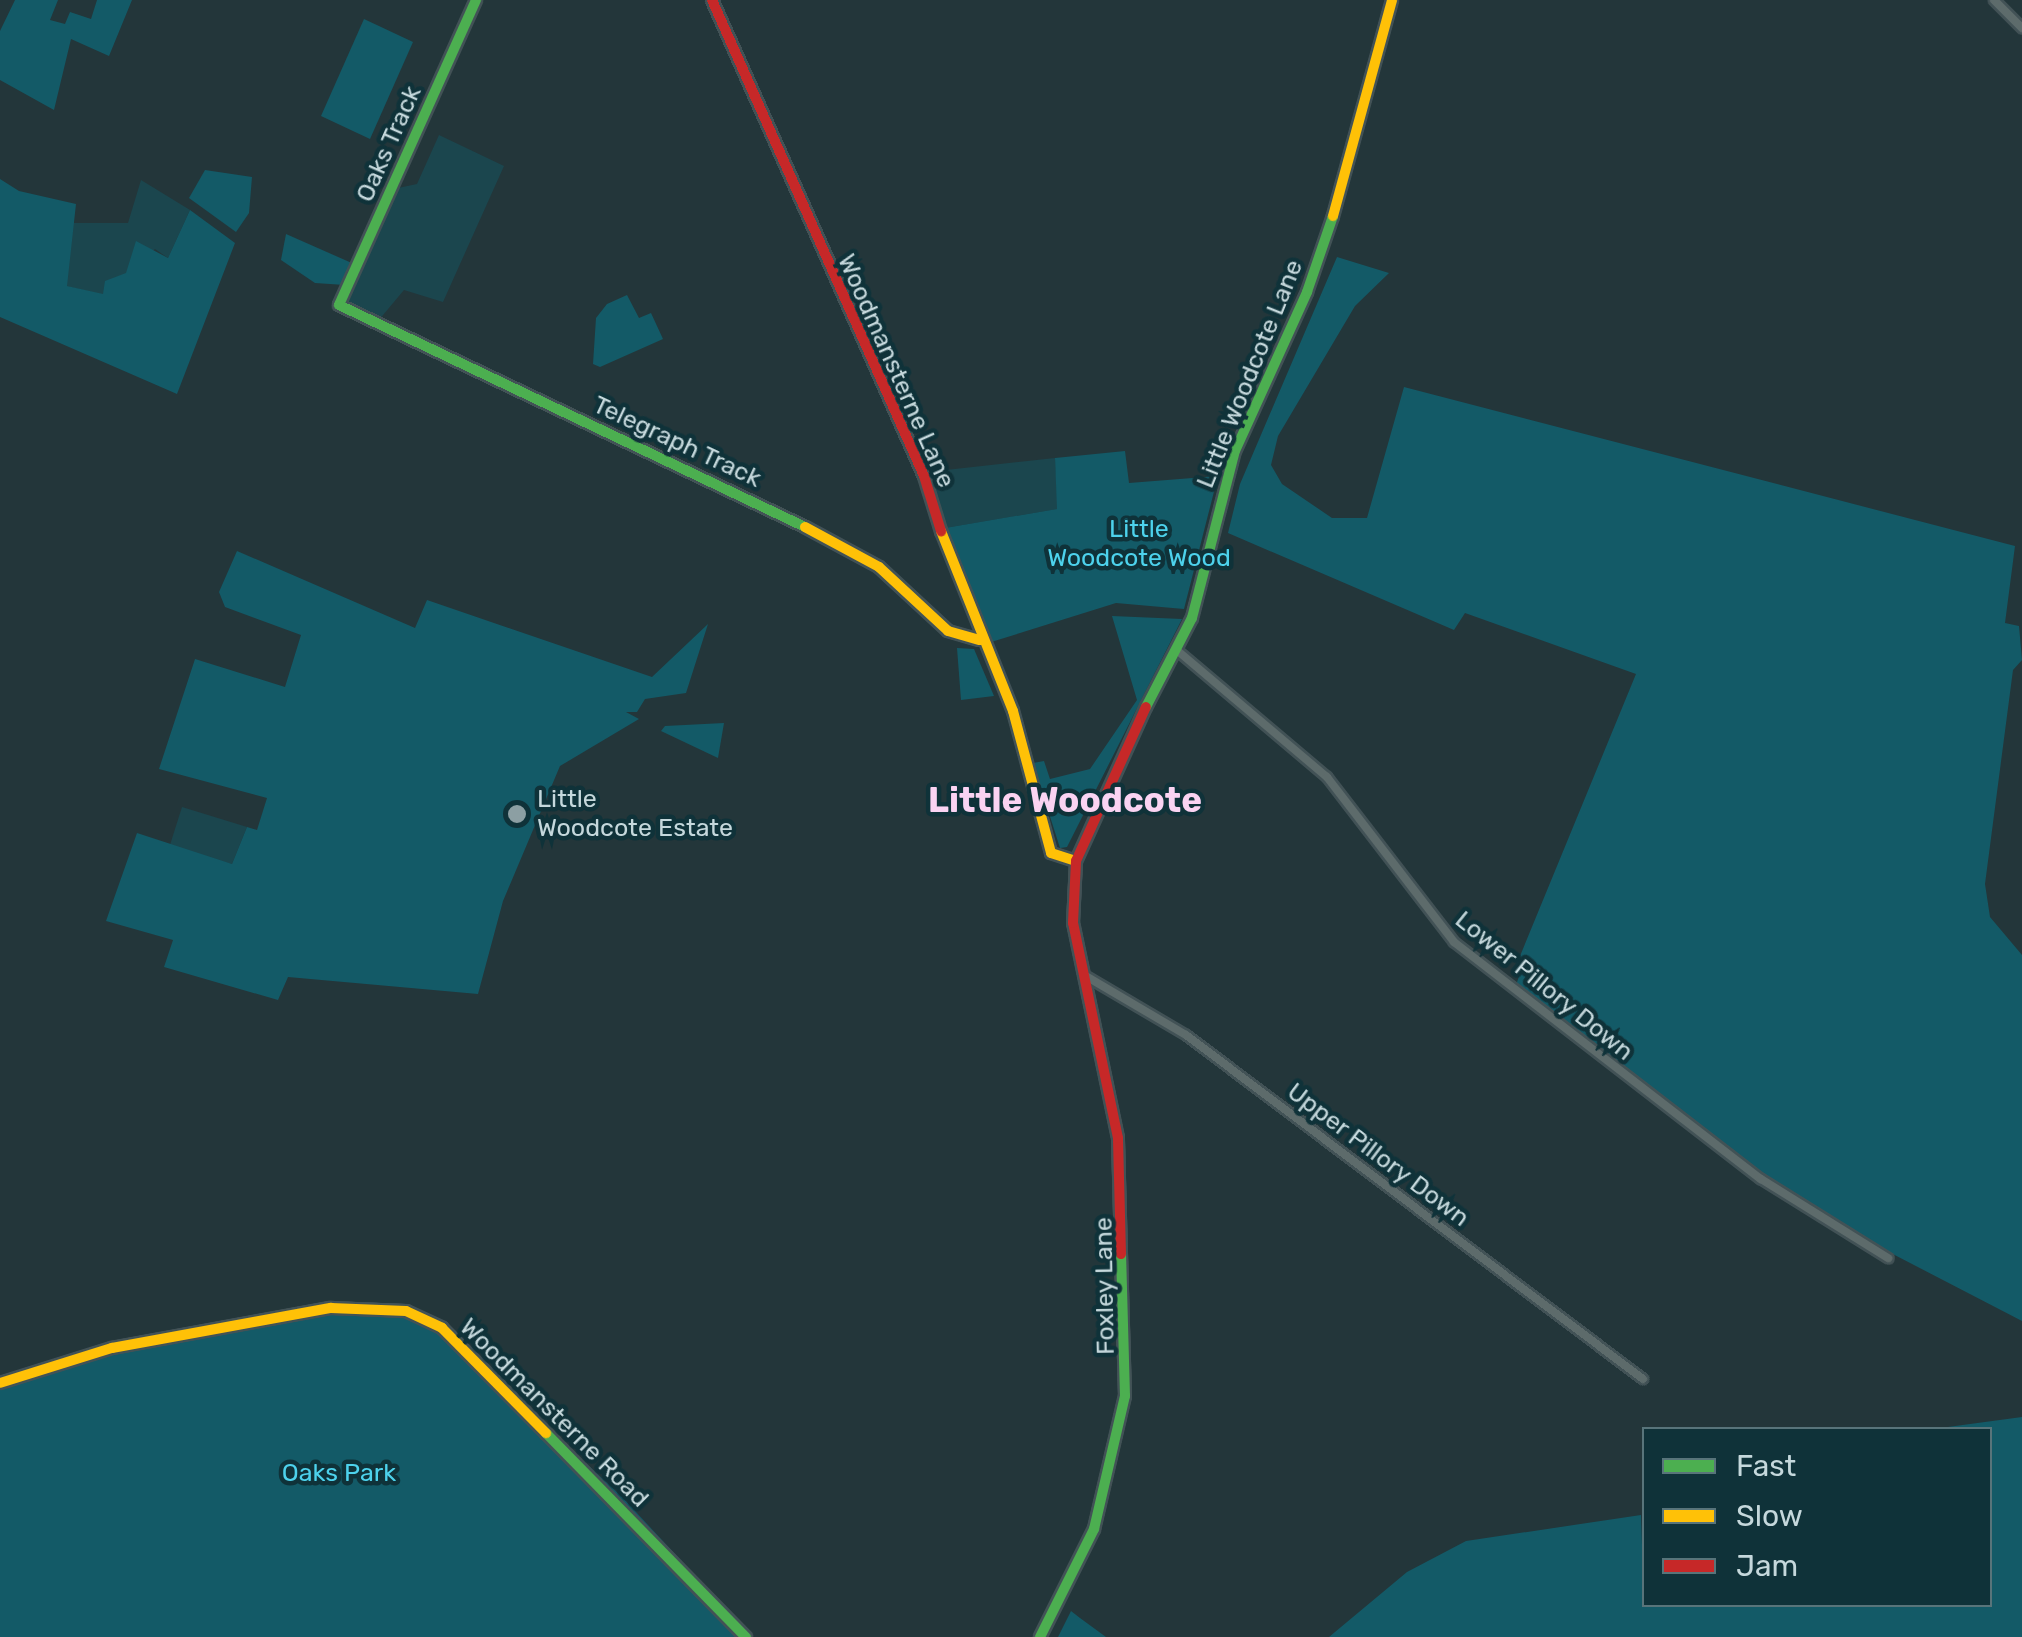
<!DOCTYPE html>
<html>
<head>
<meta charset="utf-8">
<style>
	body { margin:0 }
	#map { position:relative; width:2022px; height:1637px; overflow:hidden; background:#23363a; font-family:Rubik,sans-serif }
	div>[style] { position:absolute }
	.built>* { inset:0; background:#1b464e }
	.green>* { inset:0; background:#135a67 }
	.roads { filter:drop-shadow(2px 0 #425256) drop-shadow(-2px 0 #425256) drop-shadow(0 2px #425256) drop-shadow(0 -2px #425256) }
	.street>* { height:8px; margin:-4px; padding:0 4px; transform-origin:4px; border-radius:4px; background:#5d6b6b }
	.fast>* { height:10px; margin:-5px; padding:0 5px; transform-origin:5px; border-radius:5px; background:#4caf50 }
	.slow>* { height:10px; margin:-5px; padding:0 5px; transform-origin:5px; border-radius:5px; background:#ffc107 }
	.jam>* { height:10px; margin:-5px; padding:0 5px; transform-origin:5px; border-radius:5px; background:#c62828 }
	.dots>* { width:28px; height:28px; translate:-50% -50%; box-sizing:border-box; border:5px solid #0f3239; border-radius:50% }
	span { translate:-50% -50%; white-space:nowrap; text-align:center; line-height:1.15; -webkit-text-stroke:9px #0f3239; paint-order:stroke }
	.street-label { font-size:25px; color:#c5d8dc }
	.park-label { font-size:25px; color:#4dd2ec }
	.poi-label { font-size:25px; color:#c5d8dc }
	.left { translate:0 -50%; text-align:left }
	.district-label { font-size:35px; color:#fad3f2; font-weight:700 }
	.legend { position:absolute; left:1642px; top:1427px; width:350px; height:180px; box-sizing:border-box; background:#0f3239; border:2px solid #58747a; margin:0; padding:12px 18px; list-style:none; font-size:30px; color:#c5d8dc }
	.legend li { display:flex; align-items:center; gap:20px; height:50px }
	.legend b { width:50px; border:2px solid #58747a }
</style>
</head>
<body>
<div id="map">
	<div class="built">
		<i style="clip-path:polygon(439px 135px,504px 166px,443px 302px,404px 290px,378px 321px,347px 304px,398px 188px,417px 184px)"></i>
		<i style="clip-path:polygon(141px 180px,190px 210px,168px 258px,155px 249px,104px 295px,66px 286px,73px 223px,128px 223px)"></i>
		<i style="clip-path:polygon(1055px 458px,1058px 509px,945px 528px,928px 472px)"></i>
		<i style="clip-path:polygon(182px 807px,247px 827px,232px 864px,169px 848px)"></i>
	</div>
	<div class="green">
		<i style="clip-path:polygon(15px 0,58px 0,50px 20px,65px 24px,70px 12px,91px 19px,97px 0,132px 0,109px 56px,71px 39px,54px 110px,0 80px,0 31px)"></i>
		<i style="clip-path:polygon(364px 19px,413px 42px,370px 139px,321px 116px)"></i>
		<i style="clip-path:polygon(205px 170px,252px 177px,249px 213px,236px 232px,189px 198px)"></i>
		<i style="clip-path:polygon(0 179px,19px 191px,76px 204px,67px 286px,103px 294px,105px 281px,126px 273px,136px 241px,168px 258px,190px 210px,235px 243px,177px 394px,0 317px)"></i>
		<i style="clip-path:polygon(286px 234px,354px 264px,345px 285px,315px 283px,281px 260px)"></i>
		<i style="clip-path:polygon(1337px 257px,1389px 273px,1355px 306px,1278px 436px,1271px 465px,1282px 484px,1332px 518px,1367px 518px,1404px 387px,2015px 546px,2005px 623px,2019px 626px,2022px 660px,2013px 670px,1985px 884px,1990px 917px,2022px 955px,2022px 1321px,1831px 1222px,1609px 1063px,1516px 985px,1522px 968px,1513px 973px,1636px 674px,1465px 613px,1454px 630px,1228px 533px,1240px 484px)"></i>
		<i style="clip-path:polygon(627px 295px,639px 318px,651px 313px,663px 339px,600px 367px,593px 364px,596px 318px,607px 304px)"></i>
		<i style="clip-path:polygon(1125px 451px,1129px 483px,1218px 476px,1184px 609px,1116px 603px,988px 643px,960px 584px,945px 528px,1057px 509px,1055px 458px)"></i>
		<i style="clip-path:polygon(237px 551px,415px 628px,427px 600px,652px 677px,708px 624px,686px 693px,645px 699px,637px 712px,626px 712px,639px 719px,560px 766px,503px 901px,478px 994px,288px 977px,278px 1000px,164px 967px,173px 940px,106px 921px,137px 833px,232px 864px,247px 827px,257px 830px,267px 798px,159px 769px,195px 659px,285px 687px,301px 635px,225px 607px,219px 592px)"></i>
		<i style="clip-path:polygon(1112px 616px,1182px 619px,1067px 847px,1060px 848px,1033px 763px,1044px 761px,1050px 779px,1090px 769px,1137px 700px)"></i>
		<i style="clip-path:polygon(957px 648px,974px 649px,994px 696px,961px 700px)"></i>
		<i style="clip-path:polygon(724px 723px,718px 758px,661px 731px,665px 726px)"></i>
		<i style="clip-path:polygon(331px 1308px,406px 1311px,442px 1328px,622px 1497px,752px 1637px,0 1637px,0 1386px,38px 1368px)"></i>
		<i style="clip-path:polygon(2022px 1417px,2022px 1637px,1329px 1637px,1407px 1572px,1466px 1541px,1641px 1515px,1644px 1604px,1990px 1604px,1990px 1430px,1933px 1429px)"></i>
		<i style="clip-path:polygon(1071px 1611px,1080px 1618px,1106px 1637px,1058px 1637px)"></i>
	</div>
	<div class="roads">
		<div class="street">
			<i style="left:1994px;top:0;width:40px;rotate:45deg"></i>
			<i style="left:1179px;top:652px;width:194px;rotate:40.2deg"></i>
			<i style="left:1327px;top:777px;width:208px;rotate:52.4deg"></i>
			<i style="left:1454px;top:942px;width:388px;rotate:37.7deg"></i>
			<i style="left:1761px;top:1179px;width:150px;rotate:31.9deg"></i>
			<i style="left:1084px;top:975px;width:118px;rotate:30.5deg"></i>
			<i style="left:1186px;top:1035px;width:572px;rotate:36.97deg"></i>
		</div>
		<div class="fast">
			<i style="left:476px;top:0;width:334px;rotate:114.2deg"></i>
			<i style="left:339px;top:305px;width:516px;rotate:25.47deg"></i>
			<i style="left:1146px;top:707px;width:100px;rotate:-62.7deg"></i>
			<i style="left:1192px;top:618px;width:172px;rotate:-75.6deg"></i>
			<i style="left:1235px;top:451px;width:175px;rotate:-65.6deg"></i>
			<i style="left:1307px;top:292px;width:80px;rotate:-71.1deg"></i>
			<i style="left:546px;top:1433px;width:286px;rotate:45.6deg"></i>
			<i style="left:1040px;top:1637px;width:121px;rotate:-63.4deg"></i>
			<i style="left:1094px;top:1529px;width:137px;rotate:-76.9deg"></i>
			<i style="left:1125px;top:1396px;width:142px;rotate:-91.6deg"></i>
		</div>
		<div class="slow">
			<i style="left:1333px;top:216px;width:224px;rotate:-74.7deg"></i>
			<i style="left:805px;top:527px;width:84px;rotate:28.4deg"></i>
			<i style="left:879px;top:567px;width:94px;rotate:42.8deg"></i>
			<i style="left:948px;top:631px;width:33px;rotate:16deg"></i>
			<i style="left:941px;top:531px;width:194px;rotate:68.2deg"></i>
			<i style="left:1013px;top:711px;width:147px;rotate:75deg"></i>
			<i style="left:1051px;top:853px;width:26px;rotate:18deg"></i>
			<i style="left:0;top:1383px;width:117px;rotate:-17.4deg"></i>
			<i style="left:112px;top:1348px;width:223px;rotate:-10.4deg"></i>
			<i style="left:331px;top:1308px;width:75px;rotate:2.3deg"></i>
			<i style="left:406px;top:1311px;width:40px;rotate:25deg"></i>
			<i style="left:442px;top:1328px;width:148px;rotate:45.3deg"></i>
		</div>
		<div class="jam">
			<i style="left:712px;top:0;width:521px;rotate:65.99deg"></i>
			<i style="left:924px;top:476px;width:58px;rotate:72.8deg"></i>
			<i style="left:1121px;top:1254px;width:116px;rotate:-91.5deg"></i>
			<i style="left:1118px;top:1138px;width:220px;rotate:-101.8deg"></i>
			<i style="left:1073px;top:923px;width:62px;rotate:-87.2deg"></i>
			<i style="left:1076px;top:861px;width:169px;rotate:-65.6deg"></i>
		</div>
	</div>
	<div class="dots">
		<i style="left:517px;top:814px;background:#8c9fa3"></i>
	</div>
	<div class="street-label">
		<span style="left:389px;top:144px;rotate:-66deg">Oaks Track</span>
		<span style="left:896px;top:371px;rotate:66deg">Woodmansterne Lane</span>
		<span style="left:1250px;top:374px;rotate:-68deg">Little Woodcote Lane</span>
		<span style="left:677px;top:442px;rotate:25deg">Telegraph Track</span>
		<span style="left:1544px;top:986px;rotate:39deg">Lower Pillory Down</span>
		<span style="left:1378px;top:1155px;rotate:37deg">Upper Pillory Down</span>
		<span style="left:1105px;top:1286px;rotate:-91deg">Foxley Lane</span>
		<span style="left:554px;top:1413px;rotate:45deg">Woodmansterne Road</span>
	</div>
	<div class="park-label">
		<span style="left:1139px;top:544px">Little<br>Woodcote Wood</span>
		<span style="left:339px;top:1473px">Oaks Park</span>
	</div>
	<div class="poi-label">
		<span class="left" style="left:537px;top:814px">Little<br>Woodcote Estate</span>
	</div>
	<div class="district-label">
		<span style="left:1065px;top:800px">Little Woodcote</span>
	</div>
	<ul class="legend">
	<li><b style="height:12px;background:#4caf50"></b>Fast</li>
	<li><b style="height:12px;background:#ffc107"></b>Slow</li>
	<li><b style="height:12px;background:#c62828"></b>Jam</li>
	</ul>
</div>
</body>
</html>
